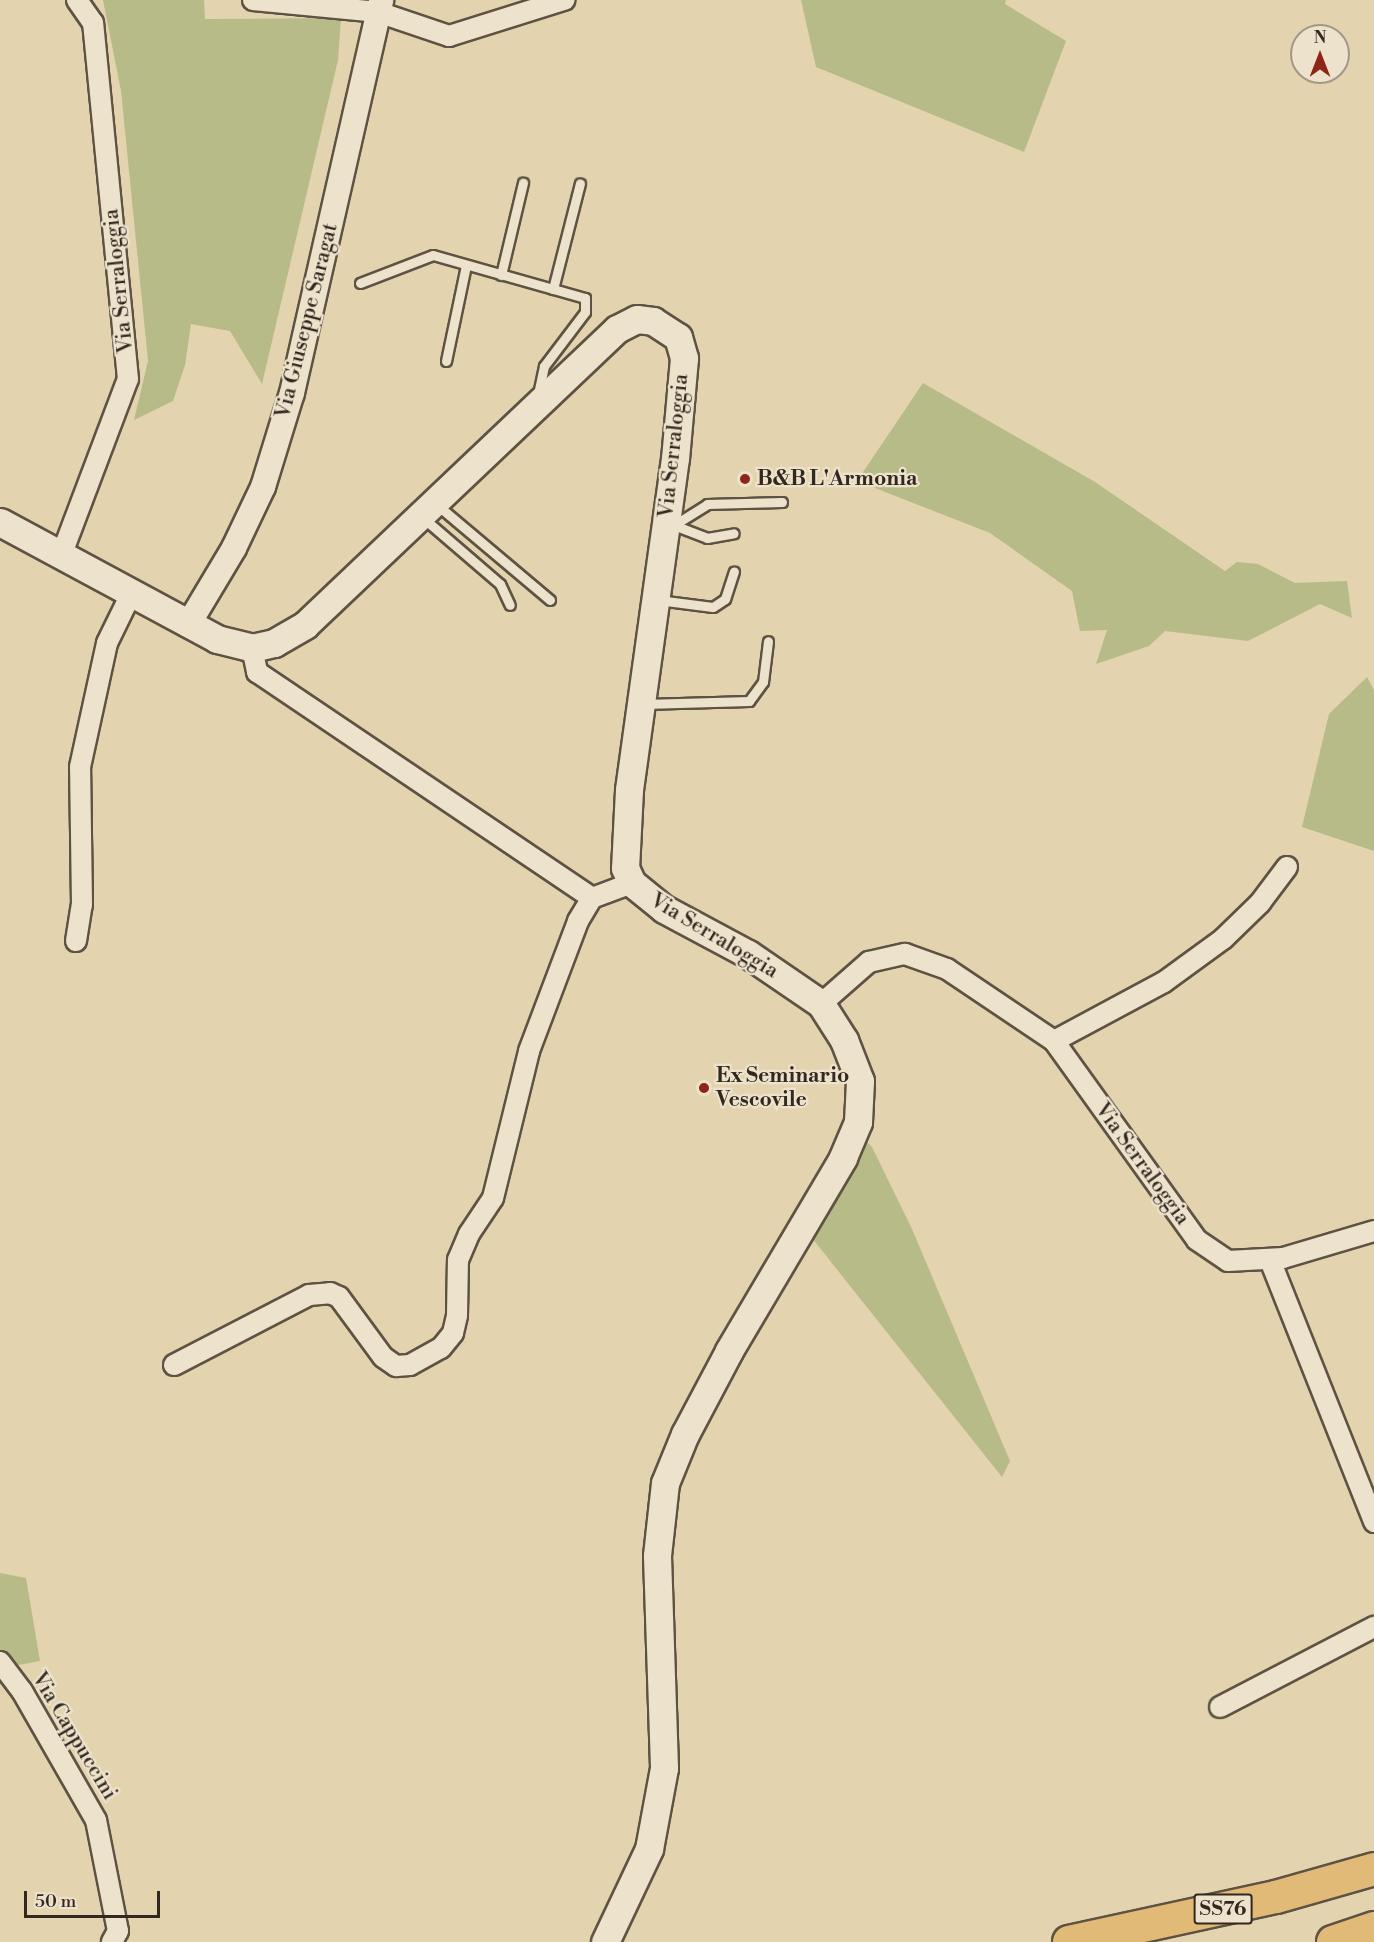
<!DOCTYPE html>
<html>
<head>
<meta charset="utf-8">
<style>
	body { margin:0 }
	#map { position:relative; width:1374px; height:1942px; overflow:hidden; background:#e3d3af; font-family:"Libre Bodoni",serif }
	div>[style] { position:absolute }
	.green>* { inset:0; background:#b7bb88 }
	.roads { filter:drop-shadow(2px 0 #5e5343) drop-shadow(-2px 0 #5e5343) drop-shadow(0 2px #5e5343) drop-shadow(0 -2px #5e5343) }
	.service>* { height:9px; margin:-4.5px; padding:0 4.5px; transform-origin:4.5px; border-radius:4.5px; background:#ede2cb }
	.minor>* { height:20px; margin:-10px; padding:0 10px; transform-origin:10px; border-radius:10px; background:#ede2cb }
	.tertiary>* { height:24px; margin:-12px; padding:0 12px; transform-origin:12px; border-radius:12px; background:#ede2cb }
	.secondary>* { height:27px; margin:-13.5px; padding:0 13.5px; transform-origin:13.5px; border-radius:13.5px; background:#ede2cb }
	.trunk>* { height:32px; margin:-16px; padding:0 16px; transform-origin:16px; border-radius:16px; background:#e2ba78 }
	.dots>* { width:16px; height:16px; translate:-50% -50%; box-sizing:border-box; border:3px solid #ede2cb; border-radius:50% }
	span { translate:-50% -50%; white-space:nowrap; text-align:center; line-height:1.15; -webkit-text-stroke:4.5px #ede2cb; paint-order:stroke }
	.shield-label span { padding:2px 4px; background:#ede2cb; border:2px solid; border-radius:4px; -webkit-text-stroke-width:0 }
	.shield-label { font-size:20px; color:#32281f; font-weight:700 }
	.street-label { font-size:21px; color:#32281f }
	.poi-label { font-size:21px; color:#32281f; font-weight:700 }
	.left { translate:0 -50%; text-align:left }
	.north { position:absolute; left:1290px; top:24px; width:60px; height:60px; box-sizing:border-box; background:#ede2cb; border:2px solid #a29886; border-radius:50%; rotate:0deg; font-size:16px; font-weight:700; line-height:24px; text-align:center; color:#32281f }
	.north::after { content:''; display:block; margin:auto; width:21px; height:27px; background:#8f2418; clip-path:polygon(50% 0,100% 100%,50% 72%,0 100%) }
	.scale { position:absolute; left:24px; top:1891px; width:136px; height:27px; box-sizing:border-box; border:3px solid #32281f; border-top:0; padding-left:8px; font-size:18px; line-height:21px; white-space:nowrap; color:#32281f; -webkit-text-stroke:4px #ede2cb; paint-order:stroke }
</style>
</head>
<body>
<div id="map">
	<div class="green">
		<i style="clip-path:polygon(103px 0,204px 0,205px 19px,341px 18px,338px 60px,262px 384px,230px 331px,191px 324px,185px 365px,173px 401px,134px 420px,148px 361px,121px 91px)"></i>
		<i style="clip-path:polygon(801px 0,1006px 0,1005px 4px,1066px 41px,1024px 152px,816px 67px)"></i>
		<i style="clip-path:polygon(923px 383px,1095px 482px,1225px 571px,1237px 562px,1258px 564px,1295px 583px,1347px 581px,1352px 618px,1320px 604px,1248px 641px,1165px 631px,1149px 646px,1096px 664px,1107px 630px,1080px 631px,1072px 591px,990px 533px,857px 481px)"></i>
		<i style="clip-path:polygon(1367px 677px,1374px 690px,1374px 851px,1302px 827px,1329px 714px)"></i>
		<i style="clip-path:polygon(859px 1134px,872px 1147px,912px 1229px,1010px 1461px,1002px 1477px,808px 1233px)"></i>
		<i style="clip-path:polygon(0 1573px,26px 1578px,40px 1661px,8px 1667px,0 1656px)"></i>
	</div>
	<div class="roads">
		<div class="service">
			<i style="left:501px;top:275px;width:95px;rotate:-76.6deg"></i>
			<i style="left:360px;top:283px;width:78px;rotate:-21deg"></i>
			<i style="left:433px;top:255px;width:158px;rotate:15.8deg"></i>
			<i style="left:585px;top:298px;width:14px;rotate:90deg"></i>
			<i style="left:585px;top:312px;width:68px;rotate:127.2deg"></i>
			<i style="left:544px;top:366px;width:30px;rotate:102deg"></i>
			<i style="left:553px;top:289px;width:109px;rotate:-75.7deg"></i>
			<i style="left:446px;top:361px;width:98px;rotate:-78.2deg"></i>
			<i style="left:436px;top:504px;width:149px;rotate:40.1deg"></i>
			<i style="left:422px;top:517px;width:103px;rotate:40.7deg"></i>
			<i style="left:500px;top:584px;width:23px;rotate:65deg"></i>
			<i style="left:671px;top:524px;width:39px;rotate:21deg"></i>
			<i style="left:707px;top:538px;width:27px;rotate:-10deg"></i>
			<i style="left:674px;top:525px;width:39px;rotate:-32deg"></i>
			<i style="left:707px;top:504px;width:75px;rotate:-1.5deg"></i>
			<i style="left:658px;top:600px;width:55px;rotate:7.3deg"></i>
			<i style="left:713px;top:607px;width:14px;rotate:-34deg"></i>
			<i style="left:725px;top:599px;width:29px;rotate:-72deg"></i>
			<i style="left:644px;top:704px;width:105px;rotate:-1.6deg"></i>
			<i style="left:749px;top:701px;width:24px;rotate:-54deg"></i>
			<i style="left:763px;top:682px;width:41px;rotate:-83deg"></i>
		</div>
		<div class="minor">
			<i style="left:253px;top:0;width:126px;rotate:5.5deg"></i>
			<i style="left:378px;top:12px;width:75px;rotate:18.7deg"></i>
			<i style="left:449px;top:36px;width:121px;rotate:-17.4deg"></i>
			<i style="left:61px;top:556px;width:189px;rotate:-69.3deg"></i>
			<i style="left:128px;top:379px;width:358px;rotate:-95.6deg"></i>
			<i style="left:93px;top:23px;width:28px;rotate:-125deg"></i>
			<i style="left:252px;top:648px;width:25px;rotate:78deg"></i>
			<i style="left:257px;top:672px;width:404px;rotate:34deg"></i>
			<i style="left:76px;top:941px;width:36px;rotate:-81deg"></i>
			<i style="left:82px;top:905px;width:138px;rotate:-90.8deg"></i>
			<i style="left:80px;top:767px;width:127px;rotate:-77.7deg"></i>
			<i style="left:107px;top:643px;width:55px;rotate:-63.9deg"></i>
			<i style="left:821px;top:1004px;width:64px;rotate:-41.2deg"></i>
			<i style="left:869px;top:962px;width:37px;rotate:-13deg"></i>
			<i style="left:905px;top:954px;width:45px;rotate:19.7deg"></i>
			<i style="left:947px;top:969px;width:129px;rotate:33.9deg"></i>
			<i style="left:1054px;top:1041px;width:245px;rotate:54.3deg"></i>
			<i style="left:1197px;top:1240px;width:37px;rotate:34deg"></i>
			<i style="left:1228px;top:1261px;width:55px;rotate:-3.1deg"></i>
			<i style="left:1283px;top:1258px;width:95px;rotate:-16.5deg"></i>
			<i style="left:1054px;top:1041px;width:125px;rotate:-28.2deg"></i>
			<i style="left:1164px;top:982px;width:73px;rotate:-36.1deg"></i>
			<i style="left:1223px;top:939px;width:52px;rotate:-44.2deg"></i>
			<i style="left:1260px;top:903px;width:45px;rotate:-53.1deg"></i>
			<i style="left:1270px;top:1260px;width:282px;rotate:68.3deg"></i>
			<i style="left:174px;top:1365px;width:152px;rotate:-27.4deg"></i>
			<i style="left:309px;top:1295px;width:21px;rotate:-5deg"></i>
			<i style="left:330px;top:1293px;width:10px;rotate:24deg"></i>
			<i style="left:339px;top:1297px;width:74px;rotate:53.7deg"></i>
			<i style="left:383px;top:1357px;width:16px;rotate:35deg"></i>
			<i style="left:396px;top:1366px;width:14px;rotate:-4deg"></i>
			<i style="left:410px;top:1365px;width:35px;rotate:-29deg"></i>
			<i style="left:441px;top:1348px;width:19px;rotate:-51deg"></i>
			<i style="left:453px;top:1333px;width:18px;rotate:-77deg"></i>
			<i style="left:457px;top:1315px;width:55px;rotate:-89deg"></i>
			<i style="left:458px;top:1260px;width:28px;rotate:-67deg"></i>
			<i style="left:469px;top:1234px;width:43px;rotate:-56.3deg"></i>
			<i style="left:493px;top:1198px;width:151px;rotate:-76.2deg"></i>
			<i style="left:529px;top:1051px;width:139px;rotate:-69.3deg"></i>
			<i style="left:578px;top:921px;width:27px;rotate:-59deg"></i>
			<i style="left:592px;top:898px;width:43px;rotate:-20.6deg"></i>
			<i style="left:0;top:1662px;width:36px;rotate:53deg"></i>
			<i style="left:22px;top:1691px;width:149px;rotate:60.2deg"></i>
			<i style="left:96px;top:1820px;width:113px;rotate:78.8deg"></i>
			<i style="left:118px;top:1931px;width:13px;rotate:119deg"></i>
			<i style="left:1220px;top:1707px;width:174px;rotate:-27.5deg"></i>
		</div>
		<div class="tertiary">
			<i style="left:188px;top:625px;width:90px;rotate:-59.1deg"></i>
			<i style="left:234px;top:548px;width:68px;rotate:-64.6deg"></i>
			<i style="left:263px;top:487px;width:98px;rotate:-72.9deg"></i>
			<i style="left:292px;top:393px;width:403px;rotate:-77.2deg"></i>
		</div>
		<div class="secondary">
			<i style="left:0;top:522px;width:247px;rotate:28.3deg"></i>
			<i style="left:217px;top:639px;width:36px;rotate:14deg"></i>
			<i style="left:252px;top:648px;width:23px;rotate:-13deg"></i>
			<i style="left:274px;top:643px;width:36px;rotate:-30deg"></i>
			<i style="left:305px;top:625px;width:430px;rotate:-43.5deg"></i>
			<i style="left:617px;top:329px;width:22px;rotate:-27deg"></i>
			<i style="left:637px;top:319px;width:16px;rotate:7deg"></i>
			<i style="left:653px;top:321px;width:30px;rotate:33deg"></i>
			<i style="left:678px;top:337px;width:22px;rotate:74deg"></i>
			<i style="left:684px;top:358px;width:100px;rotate:95.1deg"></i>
			<i style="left:675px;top:458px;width:335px;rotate:97.9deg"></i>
			<i style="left:629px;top:790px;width:78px;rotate:92.9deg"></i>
			<i style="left:625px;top:868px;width:17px;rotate:65deg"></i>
			<i style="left:632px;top:883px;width:41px;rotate:39.1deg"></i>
			<i style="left:664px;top:909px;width:95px;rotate:28.2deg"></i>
			<i style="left:748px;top:954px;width:88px;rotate:34.4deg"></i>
			<i style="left:821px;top:1004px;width:43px;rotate:57.4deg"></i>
			<i style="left:844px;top:1040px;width:44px;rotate:68.7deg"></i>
			<i style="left:860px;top:1081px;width:41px;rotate:92.8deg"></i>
			<i style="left:858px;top:1122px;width:39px;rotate:113deg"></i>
			<i style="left:843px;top:1158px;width:224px;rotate:120.6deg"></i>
			<i style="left:729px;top:1351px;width:94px;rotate:117.9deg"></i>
			<i style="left:685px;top:1434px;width:53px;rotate:112.2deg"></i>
			<i style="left:665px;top:1483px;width:73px;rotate:96.3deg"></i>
			<i style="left:657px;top:1556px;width:212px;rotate:88.1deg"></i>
			<i style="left:664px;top:1768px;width:82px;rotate:100.5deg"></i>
			<i style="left:649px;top:1849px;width:103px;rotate:115.3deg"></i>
		</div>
		<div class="trunk">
			<i style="left:1069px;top:1942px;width:212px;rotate:-12.3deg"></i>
			<i style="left:1276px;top:1897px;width:102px;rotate:-15.9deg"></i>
			<i style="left:1333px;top:1942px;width:43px;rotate:-18.9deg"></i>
		</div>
	</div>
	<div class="dots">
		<i style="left:745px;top:479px;background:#8f2418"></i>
		<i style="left:704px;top:1088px;background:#8f2418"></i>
	</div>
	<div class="shield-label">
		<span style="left:1223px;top:1909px">SS76</span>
	</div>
	<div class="street-label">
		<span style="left:119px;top:281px;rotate:-96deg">Via Serraloggia</span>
		<span style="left:307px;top:321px;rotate:-76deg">Via Giuseppe Saragat</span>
		<span style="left:674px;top:446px;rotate:-84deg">Via Serraloggia</span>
		<span style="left:714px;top:936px;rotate:31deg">Via Serraloggia</span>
		<span style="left:1142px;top:1164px;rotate:54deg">Via Serraloggia</span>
		<span style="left:74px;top:1736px;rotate:59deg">Via Cappuccini</span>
	</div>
	<div class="poi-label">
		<span class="left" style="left:757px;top:479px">B&amp;B L'Armonia</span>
		<span class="left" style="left:716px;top:1088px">Ex Seminario<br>Vescovile</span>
	</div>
	<div class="north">N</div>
	<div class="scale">50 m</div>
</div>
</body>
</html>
